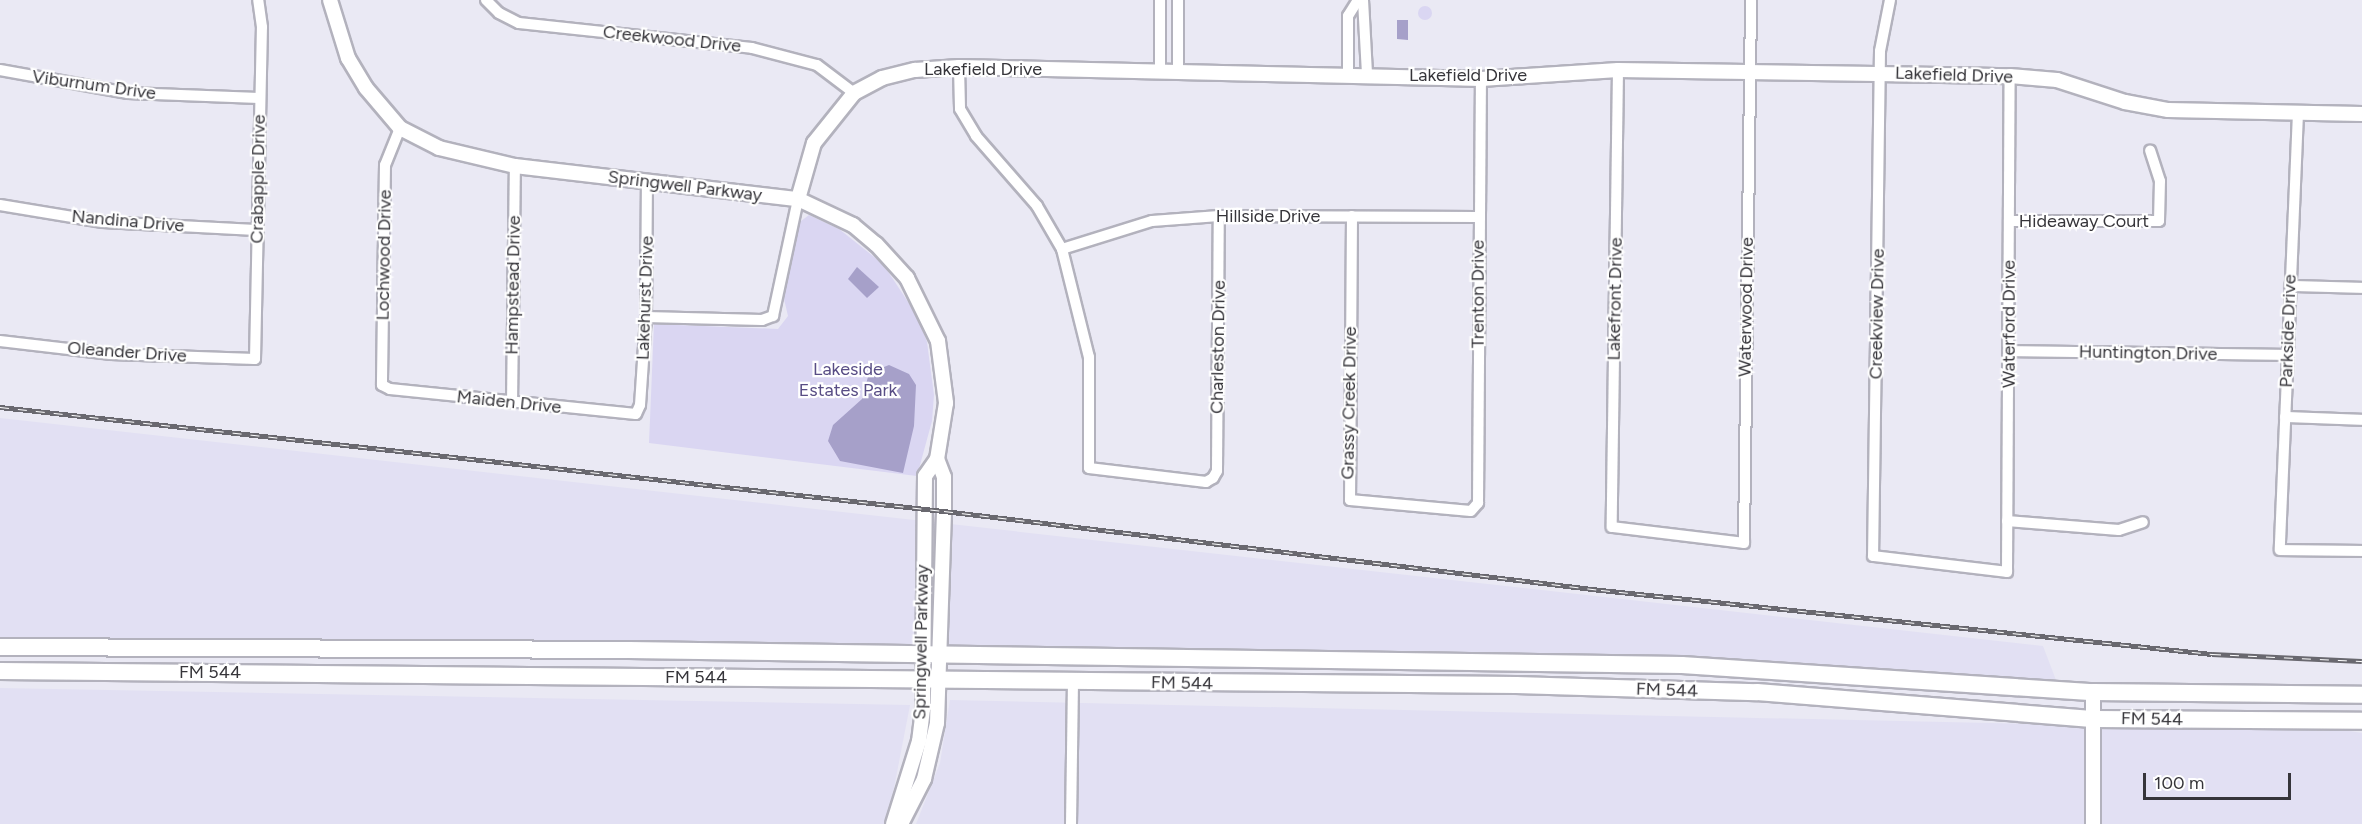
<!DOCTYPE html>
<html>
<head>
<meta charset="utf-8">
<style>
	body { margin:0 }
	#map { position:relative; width:2362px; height:824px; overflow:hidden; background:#eae9f4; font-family:Figtree,sans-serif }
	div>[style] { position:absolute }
	.built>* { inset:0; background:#e2e0f3 }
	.green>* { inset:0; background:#dad6f2 }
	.round { border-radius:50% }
	.water>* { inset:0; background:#a6a0c9 }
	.roads { filter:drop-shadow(2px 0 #b3b2bd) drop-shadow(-2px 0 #b3b2bd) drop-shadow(0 2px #b3b2bd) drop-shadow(0 -2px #b3b2bd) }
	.minor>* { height:10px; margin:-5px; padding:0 5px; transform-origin:5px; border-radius:5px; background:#fff }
	.tertiary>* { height:14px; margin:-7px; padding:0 7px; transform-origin:7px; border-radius:7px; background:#fff }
	.primary>* { height:16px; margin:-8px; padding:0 8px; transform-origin:8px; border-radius:8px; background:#fff }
	.rail>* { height:5px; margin-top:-2.5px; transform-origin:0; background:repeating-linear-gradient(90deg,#fff 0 9px,#69686f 0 18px); box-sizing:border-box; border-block:2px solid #69686f }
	span { translate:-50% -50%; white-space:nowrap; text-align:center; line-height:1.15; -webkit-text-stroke:4.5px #fff; paint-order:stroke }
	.street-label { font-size:18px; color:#36353a }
	.park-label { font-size:18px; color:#584d85 }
	.scale { position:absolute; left:2143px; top:773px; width:148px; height:27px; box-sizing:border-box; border:3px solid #36353a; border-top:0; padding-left:8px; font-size:18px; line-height:21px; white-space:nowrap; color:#36353a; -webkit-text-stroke:4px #fff; paint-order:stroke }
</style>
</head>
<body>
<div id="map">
	<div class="built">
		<i style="clip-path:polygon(0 418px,2043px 646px,2056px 680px,1666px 657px,0 637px)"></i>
		<i style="clip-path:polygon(0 688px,910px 705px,887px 824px,0 824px)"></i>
		<i style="clip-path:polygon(950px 700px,2350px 731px,2362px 733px,2362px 824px,916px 824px,940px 763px)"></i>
	</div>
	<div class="green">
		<i class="round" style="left:1418px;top:6px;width:14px;height:14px"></i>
		<i style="clip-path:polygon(809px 215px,839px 229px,883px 264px,918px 317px,927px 342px,934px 395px,932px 421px,917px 476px,649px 443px,654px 324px,778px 329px,788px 316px,784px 299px,787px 268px,797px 224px)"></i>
	</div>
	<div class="water">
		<i style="clip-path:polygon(1397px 20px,1408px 20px,1408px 40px,1397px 39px)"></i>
		<i style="clip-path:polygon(857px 267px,879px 287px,867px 298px,848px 279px)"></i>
		<i style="clip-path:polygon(889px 365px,909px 374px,916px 385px,914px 426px,903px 473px,840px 461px,828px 441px,833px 425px,862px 399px,869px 373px)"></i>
	</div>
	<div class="roads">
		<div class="minor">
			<i style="left:486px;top:0;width:18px;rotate:45deg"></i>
			<i style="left:499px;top:13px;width:22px;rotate:27deg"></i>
			<i style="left:519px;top:23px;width:234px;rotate:6.1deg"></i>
			<i style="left:752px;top:48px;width:67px;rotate:14.7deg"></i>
			<i style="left:817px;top:65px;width:46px;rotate:37.1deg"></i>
			<i style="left:1160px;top:0;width:71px;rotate:90deg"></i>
			<i style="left:1178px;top:0;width:71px;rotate:90deg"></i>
			<i style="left:1363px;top:0;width:74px;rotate:86.9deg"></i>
			<i style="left:1890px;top:0;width:52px;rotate:101.1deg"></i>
			<i style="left:1880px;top:51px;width:505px;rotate:90.79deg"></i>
			<i style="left:1873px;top:556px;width:135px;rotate:6.8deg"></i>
			<i style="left:2007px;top:572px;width:496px;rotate:-89.7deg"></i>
			<i style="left:959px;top:67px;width:42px;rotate:88.6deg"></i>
			<i style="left:960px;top:109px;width:31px;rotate:59deg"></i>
			<i style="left:976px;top:136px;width:93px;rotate:48.9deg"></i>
			<i style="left:1037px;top:206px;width:50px;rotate:59.8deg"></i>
			<i style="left:1062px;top:249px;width:111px;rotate:76deg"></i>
			<i style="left:1089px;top:357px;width:111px;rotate:90deg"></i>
			<i style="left:1089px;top:468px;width:118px;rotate:6.8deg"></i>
			<i style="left:1206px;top:482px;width:8px;rotate:-30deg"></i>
			<i style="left:1213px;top:478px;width:8px;rotate:-60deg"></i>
			<i style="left:1217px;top:471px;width:255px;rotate:-89.6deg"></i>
			<i style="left:0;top:70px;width:130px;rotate:10.2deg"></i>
			<i style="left:128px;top:93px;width:131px;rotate:2.2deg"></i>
			<i style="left:1618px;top:70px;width:457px;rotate:90.8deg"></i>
			<i style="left:1612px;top:527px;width:133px;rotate:6.9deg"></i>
			<i style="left:1744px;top:543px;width:543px;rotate:-89.26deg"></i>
			<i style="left:1348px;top:74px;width:58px;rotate:-90deg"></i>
			<i style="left:1348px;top:16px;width:19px;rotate:-58deg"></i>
			<i style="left:2298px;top:113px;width:437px;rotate:92.4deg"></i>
			<i style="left:2280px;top:550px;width:82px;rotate:0.7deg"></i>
			<i style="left:400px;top:128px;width:40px;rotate:112deg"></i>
			<i style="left:385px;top:165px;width:220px;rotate:90.8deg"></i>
			<i style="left:382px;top:385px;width:9px;rotate:27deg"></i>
			<i style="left:390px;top:389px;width:247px;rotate:5.8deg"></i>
			<i style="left:636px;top:414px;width:10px;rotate:-66deg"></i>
			<i style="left:640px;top:405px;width:88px;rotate:-86.1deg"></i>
			<i style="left:646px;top:317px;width:136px;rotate:-89.6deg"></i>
			<i style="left:0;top:205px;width:104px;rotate:9.4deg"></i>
			<i style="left:103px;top:222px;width:153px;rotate:3deg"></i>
			<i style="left:1352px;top:216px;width:284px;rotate:90.4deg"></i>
			<i style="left:1350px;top:500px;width:121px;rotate:5.2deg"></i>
			<i style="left:1471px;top:511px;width:11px;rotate:-49deg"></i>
			<i style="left:1478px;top:503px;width:424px;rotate:-89.6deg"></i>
			<i style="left:2010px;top:221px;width:149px"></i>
			<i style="left:2159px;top:221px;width:40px;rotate:-88.6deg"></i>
			<i style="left:2160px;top:181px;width:32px;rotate:-108deg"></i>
			<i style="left:1062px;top:249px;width:94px;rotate:-17.3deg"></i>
			<i style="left:1152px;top:221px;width:67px;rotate:-4.3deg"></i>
			<i style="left:1219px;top:216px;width:259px;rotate:0.2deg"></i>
			<i style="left:2290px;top:286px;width:72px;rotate:1.6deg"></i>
			<i style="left:646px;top:317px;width:116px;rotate:1.5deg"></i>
			<i style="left:762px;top:320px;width:12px;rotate:-20deg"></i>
			<i style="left:773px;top:316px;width:120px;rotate:-77.9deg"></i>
			<i style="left:0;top:341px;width:112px;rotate:6.7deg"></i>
			<i style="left:111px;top:354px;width:144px;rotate:2deg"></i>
			<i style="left:255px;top:359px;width:332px;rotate:-88.8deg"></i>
			<i style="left:262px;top:27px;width:27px;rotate:-98deg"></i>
			<i style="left:2009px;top:351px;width:278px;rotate:0.8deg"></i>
			<i style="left:512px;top:403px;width:237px;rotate:-89.3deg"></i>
			<i style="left:2285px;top:417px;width:77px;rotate:2.2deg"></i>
			<i style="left:2007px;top:521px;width:112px;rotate:4.6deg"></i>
			<i style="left:2119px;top:530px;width:25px;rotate:-18deg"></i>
			<i style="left:1071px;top:824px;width:143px;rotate:-89.2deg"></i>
		</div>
		<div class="tertiary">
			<i style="left:330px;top:0;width:61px;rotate:72.8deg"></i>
			<i style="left:348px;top:58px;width:35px;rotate:59deg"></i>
			<i style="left:366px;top:88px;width:52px;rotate:49.6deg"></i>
			<i style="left:400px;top:128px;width:44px;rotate:27.1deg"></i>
			<i style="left:439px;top:148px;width:78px;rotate:13.3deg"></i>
			<i style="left:515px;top:166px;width:285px;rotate:6.7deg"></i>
			<i style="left:798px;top:199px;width:61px;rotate:25.3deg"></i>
			<i style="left:853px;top:225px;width:30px;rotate:40deg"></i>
			<i style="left:876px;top:244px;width:46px;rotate:47.6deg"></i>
			<i style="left:907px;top:278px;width:70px;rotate:63.8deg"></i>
			<i style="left:938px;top:341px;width:63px;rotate:82.6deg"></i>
			<i style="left:946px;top:403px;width:57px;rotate:99.1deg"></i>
			<i style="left:937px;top:459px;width:21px;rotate:125deg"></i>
			<i style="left:925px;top:476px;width:233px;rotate:90.5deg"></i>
			<i style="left:923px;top:709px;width:32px;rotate:97deg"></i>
			<i style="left:919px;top:741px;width:87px;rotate:107.4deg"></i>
			<i style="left:798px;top:199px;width:58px;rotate:-74.1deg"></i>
			<i style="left:814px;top:143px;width:64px;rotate:-51.3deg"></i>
			<i style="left:854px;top:93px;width:32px;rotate:-28deg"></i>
			<i style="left:882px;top:78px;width:34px;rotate:-14deg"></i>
			<i style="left:915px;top:70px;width:44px;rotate:-3.9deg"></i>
			<i style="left:959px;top:67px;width:522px;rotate:1.32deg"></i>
			<i style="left:1481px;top:79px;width:137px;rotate:-3.8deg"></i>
			<i style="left:1618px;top:70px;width:392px;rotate:0.9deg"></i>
			<i style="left:2010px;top:76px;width:47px;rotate:4.9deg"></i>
			<i style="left:2057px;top:80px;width:71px;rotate:17.9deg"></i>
			<i style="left:2125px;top:102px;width:44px;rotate:10.5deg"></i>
			<i style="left:2168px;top:110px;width:194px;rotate:1.2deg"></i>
			<i style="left:901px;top:824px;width:51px;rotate:-62.9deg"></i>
			<i style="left:924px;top:779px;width:57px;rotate:-76.9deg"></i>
			<i style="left:937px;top:723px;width:212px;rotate:-88.1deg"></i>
			<i style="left:944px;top:511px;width:34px;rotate:-90deg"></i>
			<i style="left:944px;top:477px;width:19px;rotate:-111deg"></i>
			<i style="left:2093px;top:824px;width:132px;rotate:-90deg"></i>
		</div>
		<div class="primary">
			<i style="left:0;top:647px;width:629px;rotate:0.27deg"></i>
			<i style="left:629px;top:650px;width:1053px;rotate:0.82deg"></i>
			<i style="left:1682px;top:665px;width:412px;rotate:3.8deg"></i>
			<i style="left:2093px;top:692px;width:269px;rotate:0.6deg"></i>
			<i style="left:0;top:671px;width:1516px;rotate:0.53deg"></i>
			<i style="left:1516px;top:685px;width:241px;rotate:1.7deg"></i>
			<i style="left:1757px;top:692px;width:339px;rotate:4.6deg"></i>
			<i style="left:2095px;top:719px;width:267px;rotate:0.4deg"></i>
		</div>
	</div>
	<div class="rail">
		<i style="left:0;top:407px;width:950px;rotate:6.29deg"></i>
		<i style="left:944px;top:511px;width:662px;rotate:6.86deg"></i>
		<i style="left:1601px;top:590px;width:614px;rotate:5.98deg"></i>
		<i style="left:2212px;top:654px;width:150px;rotate:2.7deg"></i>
	</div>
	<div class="street-label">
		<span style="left:672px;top:39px;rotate:6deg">Creekwood Drive</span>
		<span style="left:983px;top:69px">Lakefield Drive</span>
		<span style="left:1468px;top:75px">Lakefield Drive</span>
		<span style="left:1954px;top:75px;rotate:2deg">Lakefield Drive</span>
		<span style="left:94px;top:85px;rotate:8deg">Viburnum Drive</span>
		<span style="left:258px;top:179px;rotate:-89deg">Crabapple Drive</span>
		<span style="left:685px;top:186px;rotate:7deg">Springwell Parkway</span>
		<span style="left:1268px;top:216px">Hillside Drive</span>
		<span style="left:128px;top:221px;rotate:5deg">Nandina Drive</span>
		<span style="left:2084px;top:221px">Hideaway Court</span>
		<span style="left:384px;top:255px;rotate:-89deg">Lochwood Drive</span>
		<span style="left:513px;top:285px;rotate:-89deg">Hampstead Drive</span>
		<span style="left:1478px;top:294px;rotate:-90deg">Trenton Drive</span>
		<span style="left:645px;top:298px;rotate:-88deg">Lakehurst Drive</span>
		<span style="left:1615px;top:299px;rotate:-89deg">Lakefront Drive</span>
		<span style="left:1746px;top:307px;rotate:-89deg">Waterwood Drive</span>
		<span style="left:1877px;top:314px;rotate:-89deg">Creekview Drive</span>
		<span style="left:2009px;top:324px;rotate:-90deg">Waterford Drive</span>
		<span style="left:2288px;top:331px;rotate:-88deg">Parkside Drive</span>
		<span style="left:1218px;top:347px;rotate:-89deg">Charleston Drive</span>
		<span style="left:127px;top:352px;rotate:4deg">Oleander Drive</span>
		<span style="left:2148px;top:353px;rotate:1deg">Huntington Drive</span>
		<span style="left:509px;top:402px;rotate:6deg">Maiden Drive</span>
		<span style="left:1349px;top:403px;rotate:-89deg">Grassy Creek Drive</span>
		<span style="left:921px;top:642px;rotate:-89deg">Springwell Parkway</span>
		<span style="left:210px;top:672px">FM 544</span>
		<span style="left:696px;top:677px">FM 544</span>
		<span style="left:1182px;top:683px;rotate:1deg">FM 544</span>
		<span style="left:1667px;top:690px;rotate:2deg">FM 544</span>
		<span style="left:2152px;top:719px;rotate:1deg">FM 544</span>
	</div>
	<div class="park-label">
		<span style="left:848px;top:380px">Lakeside<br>Estates Park</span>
	</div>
	<div class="scale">100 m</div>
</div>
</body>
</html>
